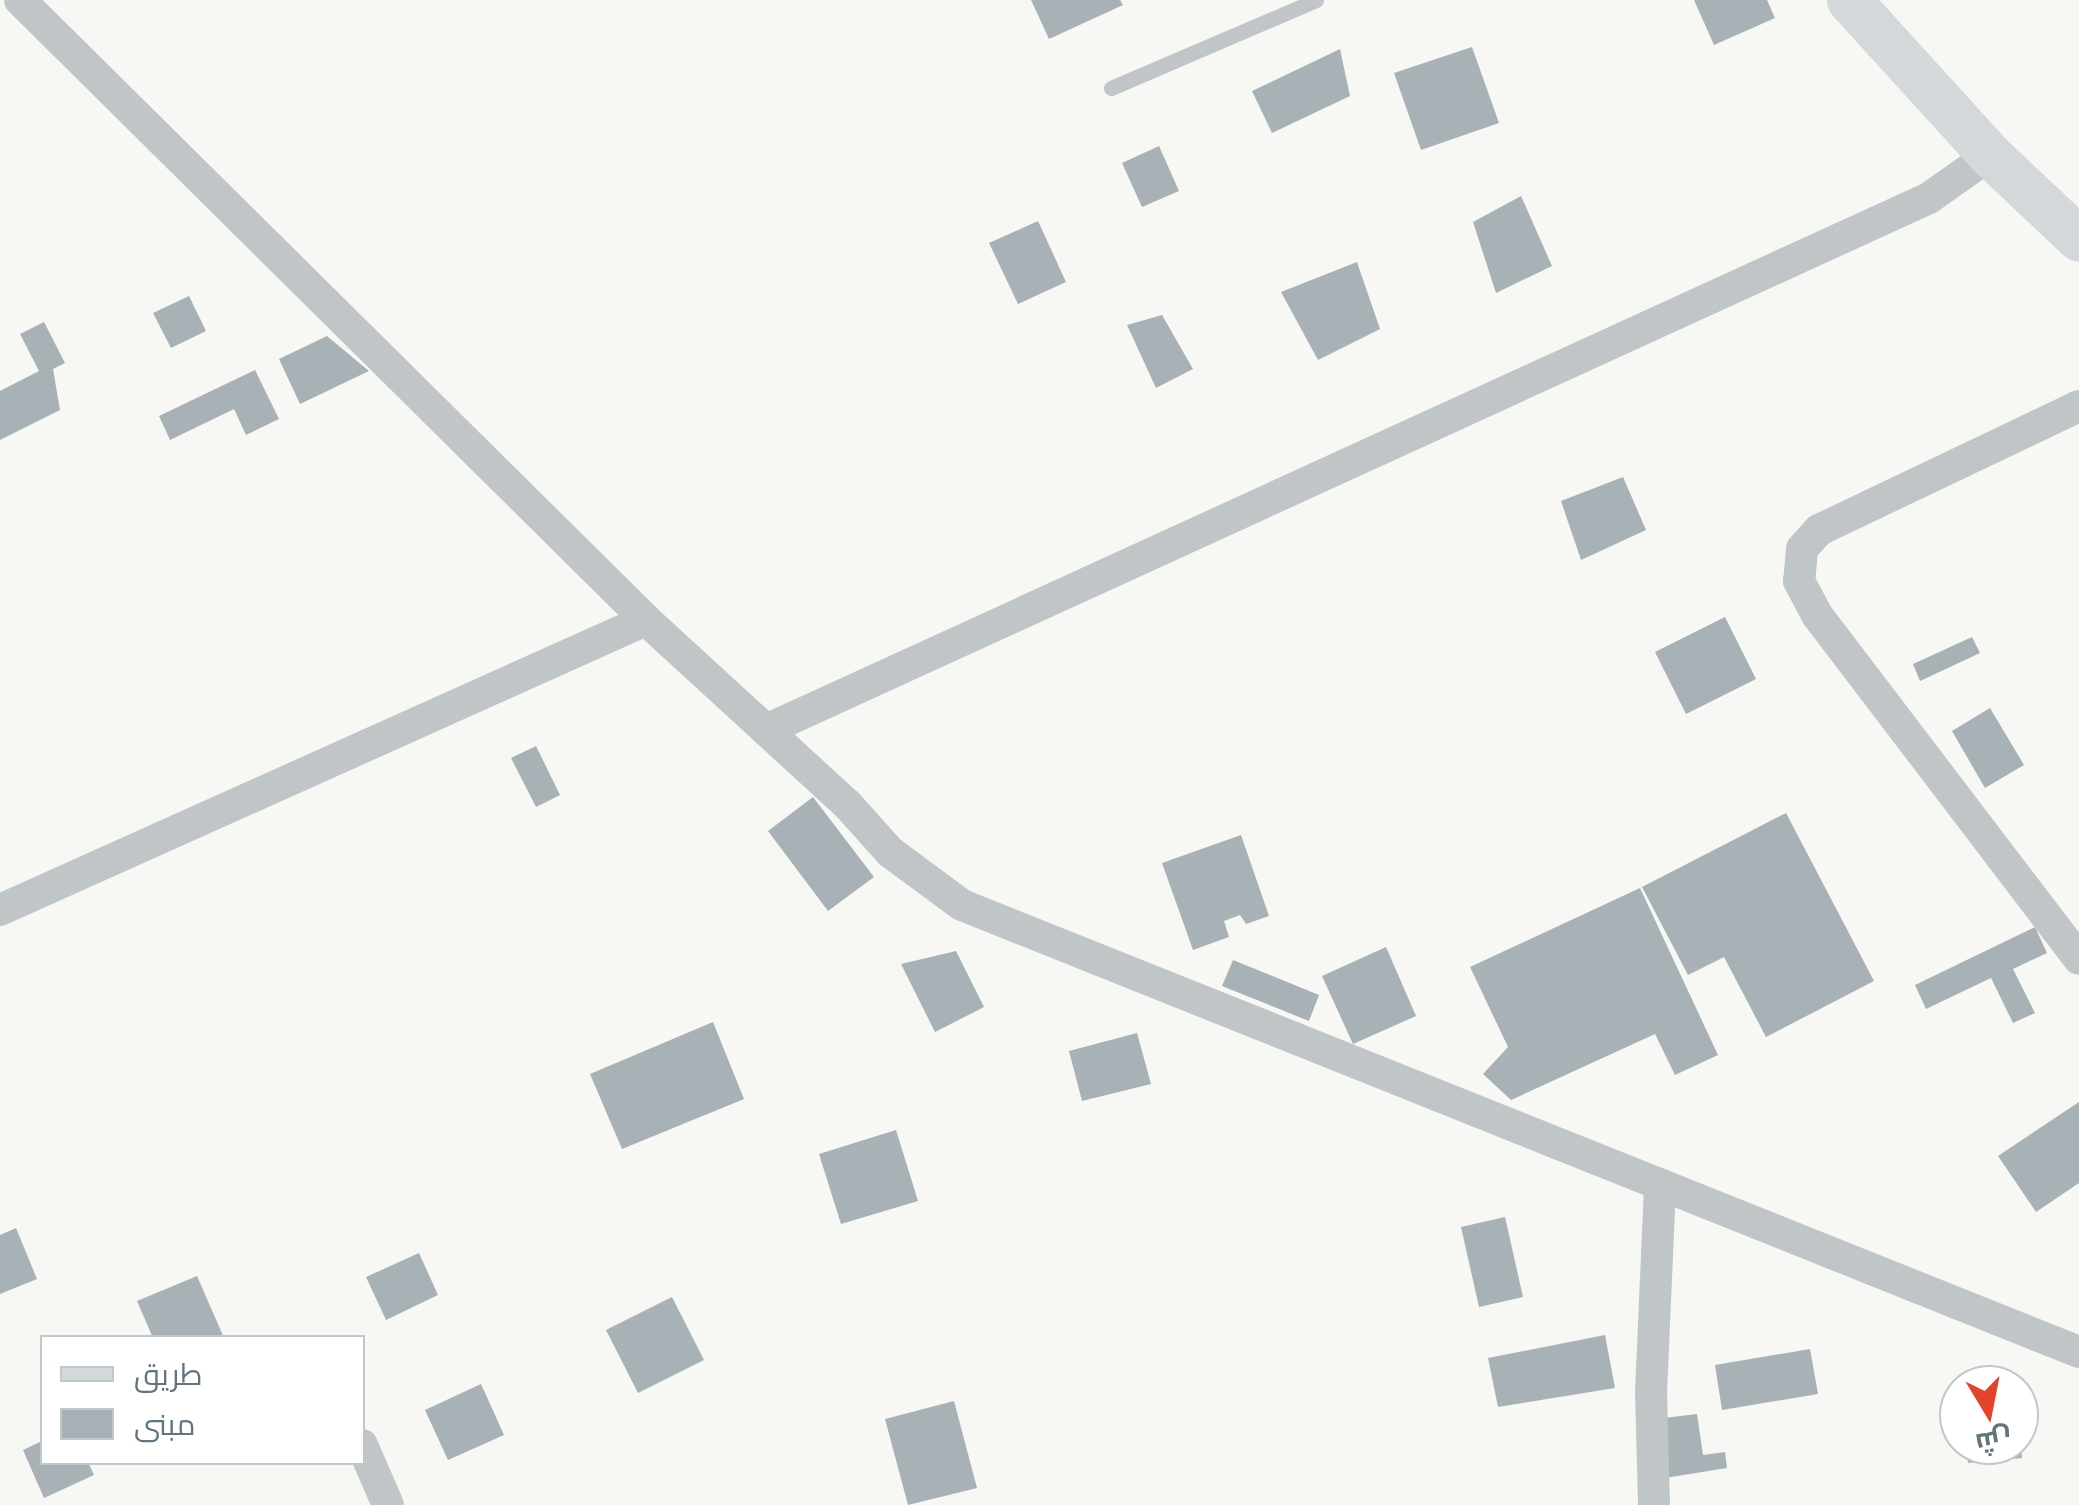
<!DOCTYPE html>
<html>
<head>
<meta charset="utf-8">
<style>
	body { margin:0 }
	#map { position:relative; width:2079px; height:1505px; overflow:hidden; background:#f7f7f4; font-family:Manrope,Cairo,sans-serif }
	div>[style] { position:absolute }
	.building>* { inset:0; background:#a7b1b6 }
	.lane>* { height:15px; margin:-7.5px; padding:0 7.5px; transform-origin:7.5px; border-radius:7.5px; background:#c0c5c8 }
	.street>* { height:32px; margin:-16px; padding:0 16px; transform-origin:16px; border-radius:16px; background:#c0c5c8 }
	.secondary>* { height:45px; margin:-22.5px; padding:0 22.5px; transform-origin:22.5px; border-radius:22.5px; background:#d3d8db }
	span { translate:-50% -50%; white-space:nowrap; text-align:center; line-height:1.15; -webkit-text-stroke:10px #fff; paint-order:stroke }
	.legend { position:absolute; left:40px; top:1335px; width:325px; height:130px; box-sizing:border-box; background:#fff; border:2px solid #c0c8cc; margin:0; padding:12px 18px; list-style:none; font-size:30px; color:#62757f }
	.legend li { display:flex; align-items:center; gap:20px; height:50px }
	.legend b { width:50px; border:2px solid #c0c8cc }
	.north { position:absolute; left:1939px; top:1365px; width:100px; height:100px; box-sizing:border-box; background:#fff; border:2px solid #c0c8cc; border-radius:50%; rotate:170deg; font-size:28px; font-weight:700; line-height:40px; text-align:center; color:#62757f }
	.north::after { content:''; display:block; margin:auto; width:35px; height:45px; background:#e2432a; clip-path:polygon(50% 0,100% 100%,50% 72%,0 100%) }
</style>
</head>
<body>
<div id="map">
	<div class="building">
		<i style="clip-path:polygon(1031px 0,1120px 0,1123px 5px,1049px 39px)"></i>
		<i style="clip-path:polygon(1694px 0,1767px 0,1775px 18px,1714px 45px)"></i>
		<i style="clip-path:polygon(1472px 47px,1499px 123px,1421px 150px,1394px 73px)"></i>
		<i style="clip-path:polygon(1340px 49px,1350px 96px,1272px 133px,1252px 91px)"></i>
		<i style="clip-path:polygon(1159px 146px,1179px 191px,1142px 207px,1122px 163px)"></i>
		<i style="clip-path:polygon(1521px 196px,1552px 266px,1496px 293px,1473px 222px)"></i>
		<i style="clip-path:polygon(1038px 221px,1066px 282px,1018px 304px,989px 243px)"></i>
		<i style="clip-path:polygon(1357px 262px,1380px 329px,1318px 360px,1281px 292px)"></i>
		<i style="clip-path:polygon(189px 296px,206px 331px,171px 348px,153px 313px)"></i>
		<i style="clip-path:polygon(1162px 315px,1193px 369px,1156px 388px,1127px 325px)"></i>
		<i style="clip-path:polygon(44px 322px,65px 363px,53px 369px,60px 410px,0 440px,0 391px,39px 371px,20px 334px)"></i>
		<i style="clip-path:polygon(327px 336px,369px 371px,300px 404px,279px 359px)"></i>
		<i style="clip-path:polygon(255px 370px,279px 419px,246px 435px,234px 409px,170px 440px,159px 416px)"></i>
		<i style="clip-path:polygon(1623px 477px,1646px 530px,1581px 560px,1561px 501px)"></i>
		<i style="clip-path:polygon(1725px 617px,1756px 679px,1686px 714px,1655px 652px)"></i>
		<i style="clip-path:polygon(1972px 637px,1980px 653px,1920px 681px,1913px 664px)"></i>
		<i style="clip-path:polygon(1990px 708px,2024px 765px,1985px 788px,1952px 731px)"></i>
		<i style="clip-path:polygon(536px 746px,560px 795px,536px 807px,511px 758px)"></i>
		<i style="clip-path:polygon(813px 797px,874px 877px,828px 911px,768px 831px)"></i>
		<i style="clip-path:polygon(1786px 813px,1874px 981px,1766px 1037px,1724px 957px,1688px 975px,1642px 887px)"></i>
		<i style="clip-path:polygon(1241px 835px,1269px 916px,1246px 924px,1240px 915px,1224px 921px,1229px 937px,1193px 950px,1162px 863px)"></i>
		<i style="clip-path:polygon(1640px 888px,1718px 1055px,1675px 1075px,1655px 1034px,1511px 1100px,1483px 1074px,1508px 1047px,1470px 967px)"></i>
		<i style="clip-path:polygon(2035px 927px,2047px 953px,2013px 969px,2035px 1013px,2013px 1023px,1991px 978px,1926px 1009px,1915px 985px)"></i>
		<i style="clip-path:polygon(1386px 947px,1416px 1016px,1353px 1044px,1322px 976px)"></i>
		<i style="clip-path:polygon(956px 951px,984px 1007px,935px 1032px,901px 964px)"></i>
		<i style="clip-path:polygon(1233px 960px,1319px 995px,1309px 1021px,1222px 986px)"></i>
		<i style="clip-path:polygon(713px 1022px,744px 1099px,622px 1149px,590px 1074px)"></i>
		<i style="clip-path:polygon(1137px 1033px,1151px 1084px,1082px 1101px,1069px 1051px)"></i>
		<i style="clip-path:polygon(2079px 1102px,2079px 1183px,2036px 1212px,1998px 1156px)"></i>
		<i style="clip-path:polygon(896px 1130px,918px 1201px,841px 1224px,819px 1154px)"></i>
		<i style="clip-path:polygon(1505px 1217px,1523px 1297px,1479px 1307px,1461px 1227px)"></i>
		<i style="clip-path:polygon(16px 1228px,37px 1279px,0 1294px,0 1235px)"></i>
		<i style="clip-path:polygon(419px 1253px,438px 1295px,386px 1320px,366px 1277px)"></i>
		<i style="clip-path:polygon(197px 1276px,224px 1338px,153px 1338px,137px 1301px)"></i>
		<i style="clip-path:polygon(672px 1297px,704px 1360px,638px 1393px,606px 1330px)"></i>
		<i style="clip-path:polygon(1605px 1335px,1615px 1388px,1498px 1407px,1488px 1358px)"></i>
		<i style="clip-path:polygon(1810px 1349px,1818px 1394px,1722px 1410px,1715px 1365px)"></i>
		<i style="clip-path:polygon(481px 1384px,504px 1435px,448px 1460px,425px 1410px)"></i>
		<i style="clip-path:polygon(954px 1401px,977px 1488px,908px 1505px,885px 1419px)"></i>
		<i style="clip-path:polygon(1697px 1414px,1703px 1455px,1725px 1452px,1727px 1468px,1665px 1478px,1656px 1419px)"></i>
		<i style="clip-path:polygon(42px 1441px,42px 1462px,88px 1462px,94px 1475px,44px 1498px,23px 1450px)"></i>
		<i style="clip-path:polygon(1966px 1445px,2021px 1445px,2022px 1458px,1968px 1463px)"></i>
	</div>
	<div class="lane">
		<i style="left:1111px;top:88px;width:223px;rotate:-23.2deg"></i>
	</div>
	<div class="street">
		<i style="left:20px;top:0;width:881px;rotate:44.72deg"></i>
		<i style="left:646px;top:620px;width:273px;rotate:42.5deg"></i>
		<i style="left:847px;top:804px;width:64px;rotate:48.1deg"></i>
		<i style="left:890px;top:852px;width:89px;rotate:36.4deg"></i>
		<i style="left:962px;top:905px;width:1203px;rotate:21.81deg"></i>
		<i style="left:2079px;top:406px;width:288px;rotate:154.5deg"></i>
		<i style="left:1819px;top:530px;width:25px;rotate:132deg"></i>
		<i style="left:1802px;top:549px;width:32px;rotate:95deg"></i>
		<i style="left:1799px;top:581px;width:38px;rotate:62deg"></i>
		<i style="left:1817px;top:615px;width:432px;rotate:52.7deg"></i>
		<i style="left:766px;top:730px;width:1279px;rotate:-24.58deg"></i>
		<i style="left:1929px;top:198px;width:75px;rotate:-35.2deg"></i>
		<i style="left:0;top:910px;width:708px;rotate:-24.18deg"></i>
		<i style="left:362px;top:1445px;width:65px;rotate:66.6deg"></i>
		<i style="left:1654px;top:1505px;width:112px;rotate:-91.5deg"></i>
		<i style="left:1651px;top:1393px;width:209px;rotate:-87.5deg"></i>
	</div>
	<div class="secondary">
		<i style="left:1849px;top:0;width:210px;rotate:47.7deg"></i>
		<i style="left:1990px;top:155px;width:122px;rotate:43.3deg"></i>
	</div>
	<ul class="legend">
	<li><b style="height:12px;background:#d3d8db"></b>طريق</li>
	<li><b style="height:28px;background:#a7b1b6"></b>مبنى</li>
	</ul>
	<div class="north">ش</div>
</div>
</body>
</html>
